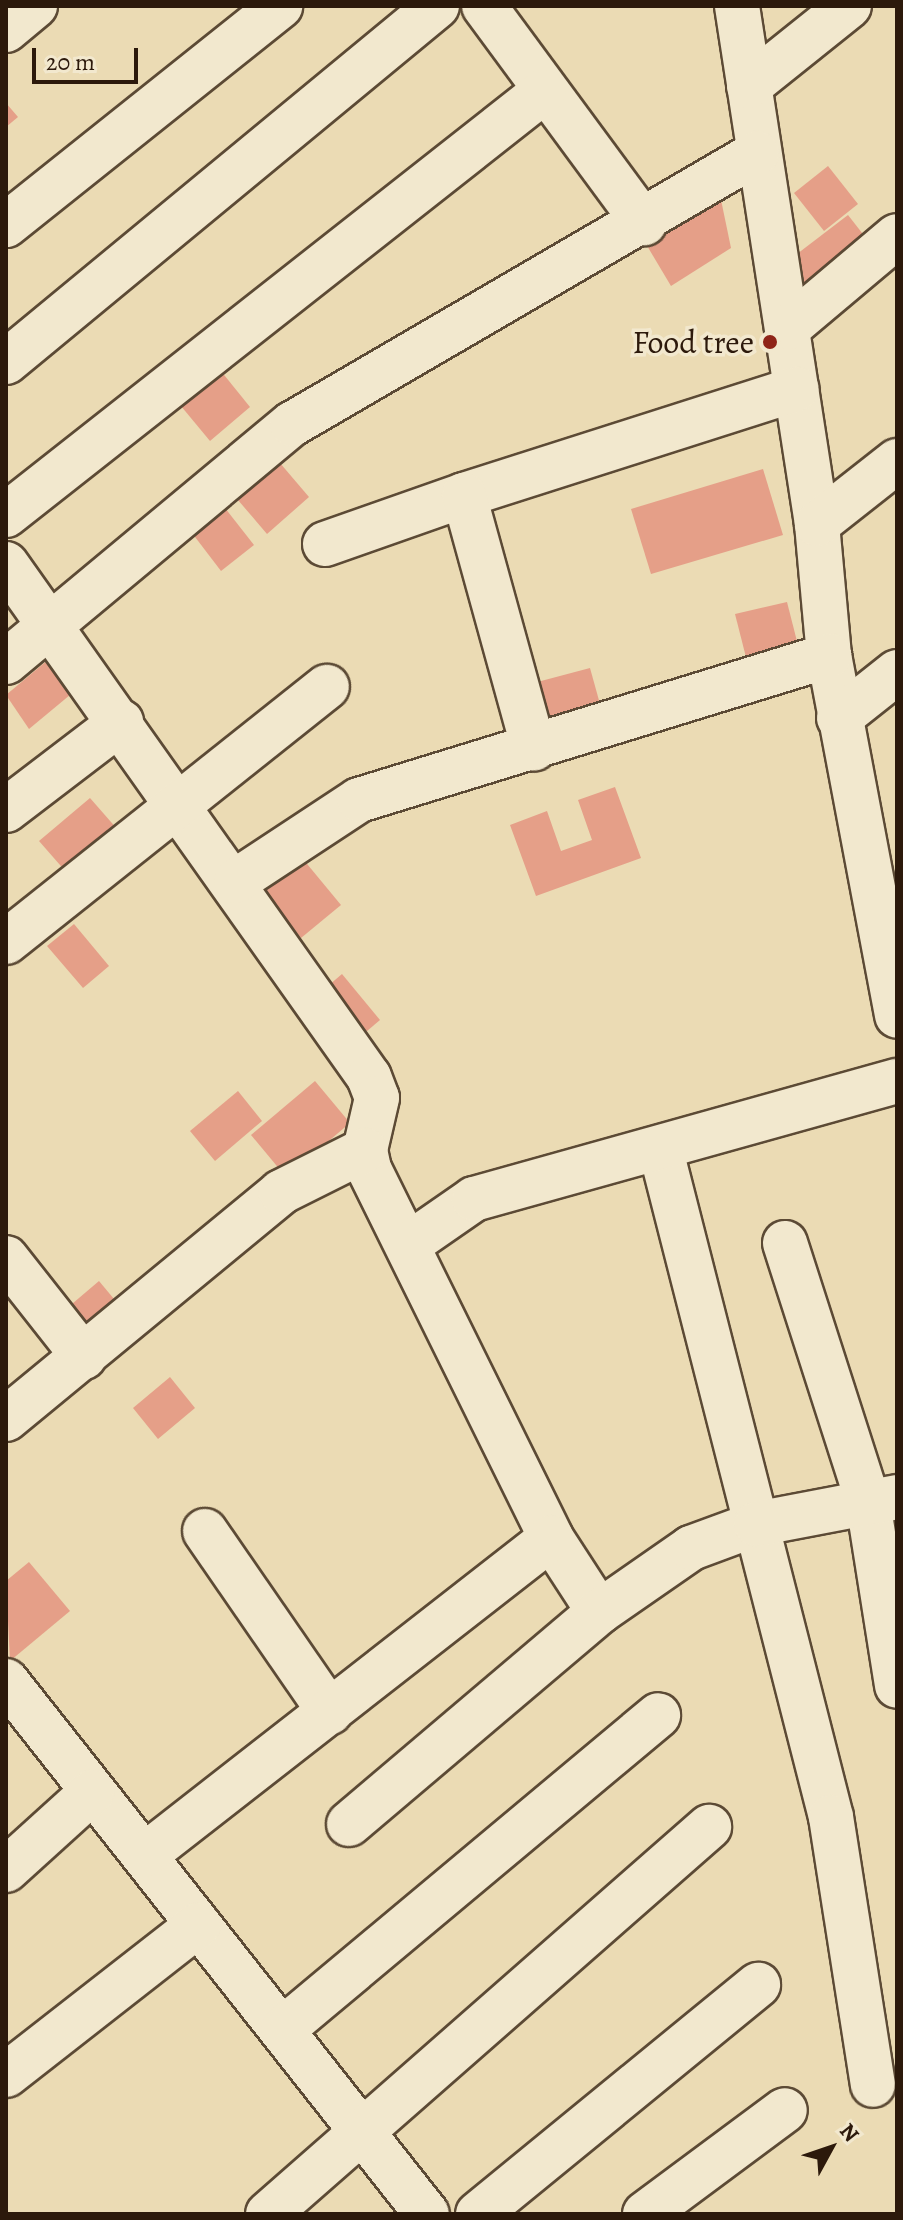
<!DOCTYPE html>
<html>
<head>
<meta charset="utf-8">
<style>
	body { margin:0 }
	#map { position:relative; width:903px; height:2220px; overflow:hidden; background:#ebdbb4; font-family:Alegreya,serif }
	div>[style] { position:absolute }
	.building>* { inset:0; background:#e59f88 }
	.roads { filter:drop-shadow(2px 0 #5c4a35) drop-shadow(-2px 0 #5c4a35) drop-shadow(0 2px #5c4a35) drop-shadow(0 -2px #5c4a35) }
	.minor>* { height:44px; margin:-22px; padding:0 22px; transform-origin:22px; border-radius:22px; background:#f2e8ce }
	.dots>* { width:22px; height:22px; translate:-50% -50%; box-sizing:border-box; border:4px solid #f2e8ce; border-radius:50% }
	span { translate:-50% -50%; white-space:nowrap; text-align:center; line-height:1.15; -webkit-text-stroke:7px #f2e8ce; paint-order:stroke }
	.poi-label { font-size:32px; color:#2c190b }
	.right { translate:-100% -50%; text-align:right }
	.frame { position:absolute; inset:0; border:8px solid #2c190b; pointer-events:none }
	.north { position:absolute; left:791px; top:2108px; width:80px; height:80px; -webkit-text-stroke:6px #f2e8ce; paint-order:stroke; rotate:50deg; font-size:22px; font-weight:700; line-height:32px; text-align:center; color:#2c190b }
	.north::after { content:''; display:block; margin:auto; width:28px; height:36px; background:#2c190b; clip-path:polygon(50% 0,100% 100%,50% 72%,0 100%) }
	.scale { position:absolute; left:32px; top:48px; width:106px; height:36px; box-sizing:border-box; border:4px solid #2c190b; border-top:0; padding-left:10px; font-size:24px; line-height:28px; white-space:nowrap; color:#2c190b; -webkit-text-stroke:6px #f2e8ce; paint-order:stroke }
</style>
</head>
<body>
<div id="map">
	<div class="building">
		<i style="clip-path:polygon(6px 103px,18px 117px,6px 127px)"></i>
		<i style="clip-path:polygon(828px 166px,858px 204px,824px 231px,794px 193px)"></i>
		<i style="clip-path:polygon(720px 195px,731px 248px,671px 286px,643px 239px)"></i>
		<i style="clip-path:polygon(848px 215px,873px 247px,805px 300px,780px 267px)"></i>
		<i style="clip-path:polygon(212px 360px,250px 407px,210px 441px,171px 394px)"></i>
		<i style="clip-path:polygon(274px 456px,309px 497px,267px 534px,232px 493px)"></i>
		<i style="clip-path:polygon(763px 469px,783px 535px,651px 574px,631px 509px)"></i>
		<i style="clip-path:polygon(225px 508px,254px 545px,221px 571px,192px 533px)"></i>
		<i style="clip-path:polygon(787px 602px,802px 661px,750px 673px,735px 614px)"></i>
		<i style="clip-path:polygon(55px 654px,82px 685px,29px 729px,6px 695px)"></i>
		<i style="clip-path:polygon(590px 668px,605px 722px,541px 740px,526px 685px)"></i>
		<i style="clip-path:polygon(615px 787px,641px 858px,536px 896px,510px 825px,547px 811px,561px 851px,592px 840px,578px 800px)"></i>
		<i style="clip-path:polygon(90px 798px,118px 830px,67px 873px,39px 841px)"></i>
		<i style="clip-path:polygon(298px 853px,341px 905px,301px 938px,259px 887px)"></i>
		<i style="clip-path:polygon(74px 924px,109px 966px,83px 988px,47px 946px)"></i>
		<i style="clip-path:polygon(342px 974px,380px 1020px,354px 1042px,315px 997px)"></i>
		<i style="clip-path:polygon(315px 1081px,350px 1123px,286px 1177px,251px 1135px)"></i>
		<i style="clip-path:polygon(238px 1091px,262px 1121px,215px 1161px,190px 1131px)"></i>
		<i style="clip-path:polygon(99px 1281px,129px 1317px,89px 1351px,59px 1315px)"></i>
		<i style="clip-path:polygon(170px 1377px,195px 1408px,158px 1439px,133px 1408px)"></i>
		<i style="clip-path:polygon(29px 1562px,70px 1611px,10px 1661px,6px 1581px)"></i>
	</div>
	<div class="roads">
		<div class="minor">
			<i style="left:484px;top:6px;width:270px;rotate:53.6deg"></i>
			<i style="left:737px;top:6px;width:524px;rotate:81.22deg"></i>
			<i style="left:817px;top:524px;width:132px;rotate:84.8deg"></i>
			<i style="left:829px;top:655px;width:367px;rotate:79.3deg"></i>
			<i style="left:6px;top:30px;width:38px;rotate:-40deg"></i>
			<i style="left:749px;top:86px;width:128px;rotate:-38.7deg"></i>
			<i style="left:6px;top:225px;width:351px;rotate:-38.6deg"></i>
			<i style="left:789px;top:327px;width:141px;rotate:-40.1deg"></i>
			<i style="left:6px;top:362px;width:559px;rotate:-39.56deg"></i>
			<i style="left:464px;top:495px;width:349px;rotate:-17.7deg"></i>
			<i style="left:6px;top:515px;width:684px;rotate:-38.23deg"></i>
			<i style="left:817px;top:524px;width:102px;rotate:-38.2deg"></i>
			<i style="left:325px;top:544px;width:147px;rotate:-19.4deg"></i>
			<i style="left:464px;top:495px;width:263px;rotate:74.6deg"></i>
			<i style="left:6px;top:564px;width:628px;rotate:54.72deg"></i>
			<i style="left:369px;top:1077px;width:22px;rotate:69deg"></i>
			<i style="left:377px;top:1098px;width:53px;rotate:103deg"></i>
			<i style="left:365px;top:1150px;width:19px;rotate:78deg"></i>
			<i style="left:369px;top:1169px;width:411px;rotate:63.7deg"></i>
			<i style="left:551px;top:1538px;width:88px;rotate:57deg"></i>
			<i style="left:6px;top:662px;width:372px;rotate:-39.8deg"></i>
			<i style="left:292px;top:424px;width:538px;rotate:-30.23deg"></i>
			<i style="left:839px;top:718px;width:74px;rotate:-38.4deg"></i>
			<i style="left:6px;top:810px;width:145px;rotate:-37.4deg"></i>
			<i style="left:236px;top:881px;width:147px;rotate:-33.4deg"></i>
			<i style="left:359px;top:800px;width:492px;rotate:-17.1deg"></i>
			<i style="left:6px;top:942px;width:410px;rotate:-38.5deg"></i>
			<i style="left:661px;top:1151px;width:687px;rotate:75.68deg"></i>
			<i style="left:831px;top:1817px;width:271px;rotate:81.1deg"></i>
			<i style="left:785px;top:1243px;width:272px;rotate:72.2deg"></i>
			<i style="left:868px;top:1502px;width:186px;rotate:81deg"></i>
			<i style="left:409px;top:1244px;width:79px;rotate:-34.7deg"></i>
			<i style="left:474px;top:1199px;width:439px;rotate:-15.6deg"></i>
			<i style="left:6px;top:1258px;width:126px;rotate:51.8deg"></i>
			<i style="left:6px;top:1419px;width:357px;rotate:-39.5deg"></i>
			<i style="left:281px;top:1192px;width:94px;rotate:-26.6deg"></i>
			<i style="left:205px;top:1531px;width:220px;rotate:55.4deg"></i>
			<i style="left:6px;top:1681px;width:679px;rotate:51.7deg"></i>
			<i style="left:349px;top:1824px;width:328px;rotate:-40.3deg"></i>
			<i style="left:599px;top:1612px;width:112px;rotate:-34.8deg"></i>
			<i style="left:691px;top:1548px;width:69px;rotate:-20.3deg"></i>
			<i style="left:756px;top:1524px;width:144px;rotate:-10.8deg"></i>
			<i style="left:145px;top:1855px;width:515px;rotate:-37.98deg"></i>
			<i style="left:6px;top:1870px;width:116px;rotate:-42.2deg"></i>
			<i style="left:283px;top:2029px;width:489px;rotate:-39.9deg"></i>
			<i style="left:6px;top:2075px;width:244px;rotate:-38deg"></i>
			<i style="left:268px;top:2214px;width:587px;rotate:-41.27deg"></i>
			<i style="left:478px;top:2214px;width:362px;rotate:-39.3deg"></i>
			<i style="left:645px;top:2214px;width:174px;rotate:-36.6deg"></i>
		</div>
	</div>
	<div class="dots">
		<i style="left:770px;top:342px;background:#8f2418"></i>
	</div>
	<div class="poi-label">
		<span class="right" style="left:754px;top:342px">Food tree</span>
	</div>
	<div class="frame"></div>
	<div class="north">N</div>
	<div class="scale">20 m</div>
</div>
</body>
</html>
